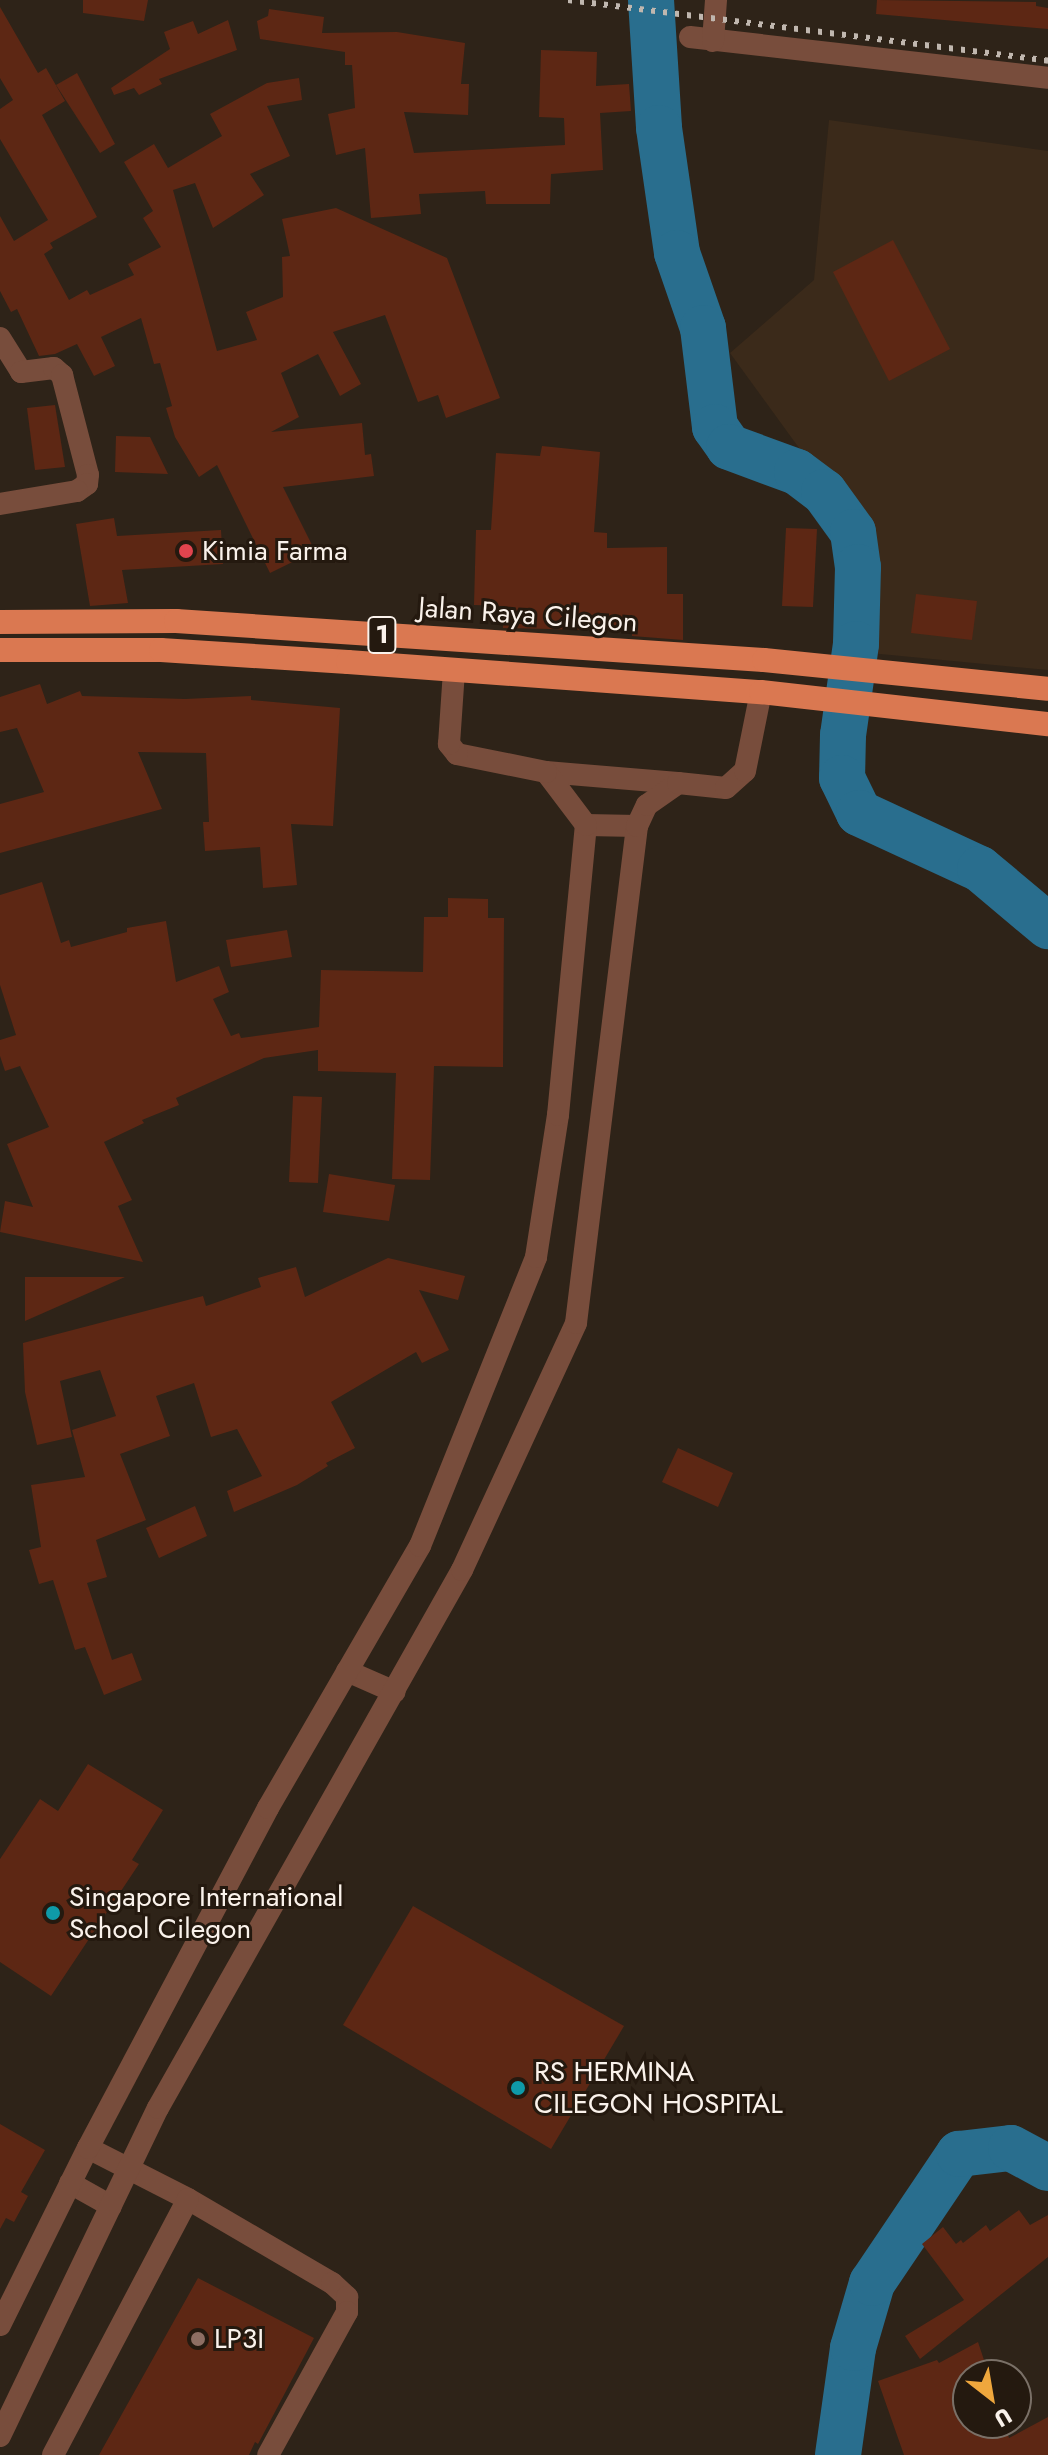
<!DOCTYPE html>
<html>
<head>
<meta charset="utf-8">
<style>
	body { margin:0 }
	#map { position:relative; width:1048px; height:2455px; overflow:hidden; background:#2e2318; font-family:Jost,sans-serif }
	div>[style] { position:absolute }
	.built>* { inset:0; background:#3b2a1a }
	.river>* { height:46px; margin:-23px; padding:0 23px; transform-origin:23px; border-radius:23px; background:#296e8e }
	.building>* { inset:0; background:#5d2714 }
	.minor>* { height:22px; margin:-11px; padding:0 11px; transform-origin:11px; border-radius:11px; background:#784d3c }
	.trunk>* { height:24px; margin:-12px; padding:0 12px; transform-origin:12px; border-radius:12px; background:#da7851 }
	.rail>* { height:6px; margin-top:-3px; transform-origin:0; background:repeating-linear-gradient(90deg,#c0b7af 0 4px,transparent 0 12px) }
	.dots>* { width:22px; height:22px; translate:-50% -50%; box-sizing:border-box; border:4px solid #24190f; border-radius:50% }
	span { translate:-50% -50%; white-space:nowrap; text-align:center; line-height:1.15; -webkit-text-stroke:6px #24190f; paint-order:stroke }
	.shield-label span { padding:2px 6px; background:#24190f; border:2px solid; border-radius:6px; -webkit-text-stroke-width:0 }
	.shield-label { font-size:26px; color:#faf2eb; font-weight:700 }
	.poi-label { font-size:28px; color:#faf2eb }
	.left { translate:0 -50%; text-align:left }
	.street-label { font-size:28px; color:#faf2eb }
	.north { position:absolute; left:952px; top:2359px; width:80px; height:80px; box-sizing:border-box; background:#24190f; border:2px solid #7a7067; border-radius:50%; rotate:149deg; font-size:22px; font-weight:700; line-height:32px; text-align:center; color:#faf2eb }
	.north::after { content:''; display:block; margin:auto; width:28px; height:36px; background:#efa73d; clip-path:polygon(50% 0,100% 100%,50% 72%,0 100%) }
</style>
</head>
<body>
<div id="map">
	<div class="built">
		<i style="clip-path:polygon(829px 120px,1048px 151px,1048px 670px,839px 650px,871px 547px,730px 353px,814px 280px)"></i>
	</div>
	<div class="river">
		<i style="left:651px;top:0;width:128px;rotate:86.4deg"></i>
		<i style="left:659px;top:128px;width:126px;rotate:81.8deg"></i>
		<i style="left:677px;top:253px;width:79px;rotate:70.9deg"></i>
		<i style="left:703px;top:328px;width:100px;rotate:83.1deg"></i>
		<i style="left:715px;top:427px;width:24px;rotate:55deg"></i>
		<i style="left:729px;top:447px;width:72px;rotate:20.2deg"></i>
		<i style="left:797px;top:472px;width:34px;rotate:37deg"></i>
		<i style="left:824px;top:492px;width:49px;rotate:54.1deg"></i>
		<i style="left:853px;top:532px;width:35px;rotate:82deg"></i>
		<i style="left:858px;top:567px;width:77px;rotate:91.5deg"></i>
		<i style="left:856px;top:644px;width:92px;rotate:98.1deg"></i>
		<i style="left:843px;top:735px;width:43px;rotate:91.3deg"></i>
		<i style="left:842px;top:778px;width:39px;rotate:64deg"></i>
		<i style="left:859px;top:813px;width:133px;rotate:24.8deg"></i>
		<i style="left:980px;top:869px;width:89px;rotate:40deg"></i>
		<i style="left:838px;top:2455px;width:108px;rotate:-82deg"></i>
		<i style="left:853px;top:2348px;width:68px;rotate:-73.7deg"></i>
		<i style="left:872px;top:2283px;width:156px;rotate:-56deg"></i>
		<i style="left:959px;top:2154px;width:52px;rotate:-6.6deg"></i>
		<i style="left:1011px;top:2148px;width:42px;rotate:28.4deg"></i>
	</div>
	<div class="building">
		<i style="clip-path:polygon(83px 0,148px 0,144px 21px,83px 13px)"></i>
		<i style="clip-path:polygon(877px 0,1036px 2px,1036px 6px,1048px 8px,1048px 29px,876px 14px)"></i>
		<i style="clip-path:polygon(0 7px,38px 73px,46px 68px,65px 101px,42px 115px,97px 217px,50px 243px,53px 248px,44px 254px,69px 300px,87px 290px,90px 295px,134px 275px,128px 264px,161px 247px,143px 218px,153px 211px,124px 162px,154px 144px,168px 168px,222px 136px,210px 114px,267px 83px,299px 78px,302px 100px,267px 106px,290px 156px,250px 174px,264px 195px,213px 228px,195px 183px,173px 190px,217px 351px,257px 340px,246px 312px,283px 297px,282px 257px,290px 256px,282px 219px,336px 208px,447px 258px,500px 398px,446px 418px,438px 395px,418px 402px,385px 315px,333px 332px,361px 384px,340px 396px,318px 354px,281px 373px,299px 417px,271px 432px,362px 423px,365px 455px,371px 454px,374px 476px,283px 487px,315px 551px,270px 573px,217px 465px,199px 477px,175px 437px,166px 408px,172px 406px,160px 363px,154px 364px,141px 318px,101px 337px,115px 366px,94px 376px,77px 344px,55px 354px,39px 356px,17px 309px,11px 312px,0 291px,0 216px,14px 241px,48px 220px,0 139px,0 109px,13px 100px,0 78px)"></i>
		<i style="clip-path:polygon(269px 9px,324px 17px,322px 33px,397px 32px,465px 43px,461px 84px,469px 84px,468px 115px,404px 112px,414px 153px,565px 145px,564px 118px,539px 117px,541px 50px,597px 52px,596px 86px,629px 84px,631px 111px,600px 113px,603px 170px,551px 174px,550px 204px,486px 204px,485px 191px,419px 194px,421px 214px,371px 218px,365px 148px,336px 155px,328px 114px,355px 108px,352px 65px,345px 65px,345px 52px,260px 39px,257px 21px,268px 16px)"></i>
		<i style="clip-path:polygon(228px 20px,237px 50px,159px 79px,162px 84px,139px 95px,134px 88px,114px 95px,111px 88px,170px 49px,164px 32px,193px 21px,198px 34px)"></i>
		<i style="clip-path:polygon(77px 73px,115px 144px,100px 153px,56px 85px)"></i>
		<i style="clip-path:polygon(893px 240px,950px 349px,889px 381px,833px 272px)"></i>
		<i style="clip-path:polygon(55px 405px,65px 467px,35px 470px,27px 408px)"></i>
		<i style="clip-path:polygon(116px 436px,150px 437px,168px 474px,115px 472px)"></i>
		<i style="clip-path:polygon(542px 446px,600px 452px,594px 532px,607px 533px,607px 548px,667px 547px,667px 594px,683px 594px,683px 640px,632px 636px,632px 631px,503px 628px,503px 606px,474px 605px,476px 530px,491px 530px,496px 453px,540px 456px)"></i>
		<i style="clip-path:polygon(114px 518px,117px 536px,221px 530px,223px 564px,122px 570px,128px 603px,90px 606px,76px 524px)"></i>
		<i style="clip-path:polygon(786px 528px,817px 529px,813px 607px,782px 606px)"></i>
		<i style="clip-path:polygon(916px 594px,977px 601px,972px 640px,911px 633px)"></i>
		<i style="clip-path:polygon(40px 684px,47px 704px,80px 691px,82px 696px,185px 699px,251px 696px,251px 700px,340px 708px,333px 826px,291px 824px,297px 885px,263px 888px,260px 847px,205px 851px,203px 822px,209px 822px,206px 753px,138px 752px,162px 809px,0 853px,0 804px,44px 792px,17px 728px,0 732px,0 697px)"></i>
		<i style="clip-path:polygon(42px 882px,61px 943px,69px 940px,71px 947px,127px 932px,127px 928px,166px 921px,176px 982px,219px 966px,229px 992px,213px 999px,231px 1036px,239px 1033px,241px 1038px,319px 1027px,321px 970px,423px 972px,424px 917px,448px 917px,448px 898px,488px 899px,488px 918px,504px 918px,503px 1067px,434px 1066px,430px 1180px,392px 1179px,396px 1073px,318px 1071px,318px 1050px,264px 1058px,176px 1098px,179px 1105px,142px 1120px,144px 1123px,104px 1142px,132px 1200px,118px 1206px,143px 1262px,0 1232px,5px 1201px,33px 1207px,7px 1144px,49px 1127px,20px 1066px,5px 1071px,0 1056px,0 1040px,16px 1035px,0 985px,0 895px)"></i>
		<i style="clip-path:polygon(287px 930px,292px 957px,231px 967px,226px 940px)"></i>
		<i style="clip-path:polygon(293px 1096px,322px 1097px,318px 1183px,289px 1182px)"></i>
		<i style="clip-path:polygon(329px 1174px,395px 1185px,389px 1221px,323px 1212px)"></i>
		<i style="clip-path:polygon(388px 1258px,465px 1276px,458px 1300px,419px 1290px,449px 1350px,422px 1363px,416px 1352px,331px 1402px,355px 1448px,326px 1463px,328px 1466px,297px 1485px,234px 1512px,227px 1491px,262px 1476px,237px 1429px,211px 1437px,194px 1383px,156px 1396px,170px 1436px,120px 1454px,146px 1520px,96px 1540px,107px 1577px,87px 1583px,112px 1660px,132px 1653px,142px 1680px,104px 1695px,85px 1647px,75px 1650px,53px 1580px,39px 1584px,29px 1550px,41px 1547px,31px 1485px,85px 1477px,72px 1430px,116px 1416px,100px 1370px,60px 1381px,72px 1437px,37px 1445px,25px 1392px,23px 1343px,203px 1296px,206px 1306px,261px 1287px,258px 1278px,296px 1267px,305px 1297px)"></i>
		<i style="clip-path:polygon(25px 1277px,125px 1277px,25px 1321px)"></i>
		<i style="clip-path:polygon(678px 1448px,733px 1473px,718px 1507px,662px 1482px)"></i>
		<i style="clip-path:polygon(195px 1506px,207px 1536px,159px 1558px,146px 1528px)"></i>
		<i style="clip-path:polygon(88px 1764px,163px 1810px,132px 1860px,139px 1864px,51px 1996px,0 1962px,0 1859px,40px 1799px,58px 1811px)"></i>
		<i style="clip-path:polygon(413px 1906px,624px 2026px,551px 2149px,343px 2025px)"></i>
		<i style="clip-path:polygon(0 2124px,45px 2150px,21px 2192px,28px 2196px,14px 2222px,6px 2218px,0 2229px)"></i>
		<i style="clip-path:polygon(1019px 2210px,1030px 2225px,1048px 2215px,1048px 2257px,920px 2359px,905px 2336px,964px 2300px,922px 2244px,943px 2227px,956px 2244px,961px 2240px,963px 2243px,986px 2225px,990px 2231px)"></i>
		<i style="clip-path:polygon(198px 2278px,314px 2338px,258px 2444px,255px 2442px,249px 2455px,99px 2455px)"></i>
		<i style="clip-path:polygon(978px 2342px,989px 2375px,968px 2375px,968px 2423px,1004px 2423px,1009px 2438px,1048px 2417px,1048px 2455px,904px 2455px,878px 2381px,937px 2360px,939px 2363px)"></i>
	</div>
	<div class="minor">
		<i style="left:690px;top:37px;width:360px;rotate:6.5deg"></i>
		<i style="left:713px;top:41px;width:41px;rotate:-85.8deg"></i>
		<i style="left:0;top:338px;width:40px;rotate:58deg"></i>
		<i style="left:21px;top:372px;width:33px;rotate:-7deg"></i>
		<i style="left:54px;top:368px;width:11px;rotate:41deg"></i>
		<i style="left:62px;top:375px;width:103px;rotate:75.4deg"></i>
		<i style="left:88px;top:475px;width:9px;rotate:96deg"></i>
		<i style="left:87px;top:484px;width:12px;rotate:145deg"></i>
		<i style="left:77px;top:491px;width:78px;rotate:170.4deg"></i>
		<i style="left:546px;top:772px;width:132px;rotate:4.8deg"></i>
		<i style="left:586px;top:825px;width:51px;rotate:1.1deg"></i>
		<i style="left:347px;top:1671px;width:52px;rotate:23.6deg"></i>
		<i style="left:88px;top:2148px;width:112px;rotate:27deg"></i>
		<i style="left:188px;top:2199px;width:167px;rotate:30.3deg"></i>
		<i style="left:332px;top:2283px;width:21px;rotate:43deg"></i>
		<i style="left:347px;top:2297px;width:15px;rotate:90deg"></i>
		<i style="left:347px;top:2312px;width:163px;rotate:118.9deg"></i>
		<i style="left:70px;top:2183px;width:47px;rotate:29.3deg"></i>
		<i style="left:0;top:2325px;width:198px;rotate:-63.6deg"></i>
		<i style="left:88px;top:2148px;width:385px;rotate:-62.1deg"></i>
		<i style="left:268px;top:1808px;width:303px;rotate:-59.9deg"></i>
		<i style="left:420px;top:1546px;width:311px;rotate:-68.1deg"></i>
		<i style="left:536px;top:1257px;width:144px;rotate:-81.2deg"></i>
		<i style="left:558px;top:1115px;width:291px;rotate:-84.5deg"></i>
		<i style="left:586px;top:825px;width:66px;rotate:-127deg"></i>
		<i style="left:546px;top:772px;width:91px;rotate:-168.6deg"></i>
		<i style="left:457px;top:754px;width:13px;rotate:-129deg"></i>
		<i style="left:449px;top:744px;width:73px;rotate:-86.1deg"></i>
		<i style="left:0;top:2436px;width:364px;rotate:-64.3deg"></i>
		<i style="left:158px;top:2108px;width:618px;rotate:-60.53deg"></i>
		<i style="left:462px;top:1570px;width:272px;rotate:-65.2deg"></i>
		<i style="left:576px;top:1323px;width:501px;rotate:-83deg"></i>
		<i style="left:637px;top:826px;width:23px;rotate:-65deg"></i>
		<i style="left:647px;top:805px;width:38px;rotate:-35deg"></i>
		<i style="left:678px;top:783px;width:48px;rotate:5.9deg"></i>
		<i style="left:726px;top:788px;width:25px;rotate:-42deg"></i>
		<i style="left:745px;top:771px;width:81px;rotate:-78.6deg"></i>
		<i style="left:53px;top:2455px;width:289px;rotate:-62.2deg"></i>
	</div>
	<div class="trunk">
		<i style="left:0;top:622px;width:176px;rotate:-0.3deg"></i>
		<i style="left:176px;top:621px;width:589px;rotate:3.79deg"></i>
		<i style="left:764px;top:660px;width:285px;rotate:5.8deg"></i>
		<i style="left:0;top:650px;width:161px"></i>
		<i style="left:161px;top:650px;width:187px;rotate:3.7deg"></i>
		<i style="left:348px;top:662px;width:414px;rotate:4.2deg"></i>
		<i style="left:761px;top:692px;width:289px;rotate:6.4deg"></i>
	</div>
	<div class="rail">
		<i style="left:568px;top:0;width:484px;rotate:7.2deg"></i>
	</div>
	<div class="dots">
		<i style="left:186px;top:551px;background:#e0444e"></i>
		<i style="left:53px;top:1913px;background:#0f9aa8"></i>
		<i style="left:518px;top:2088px;background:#0f9aa8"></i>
		<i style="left:198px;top:2339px;background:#8d6e63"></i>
	</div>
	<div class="shield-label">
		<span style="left:382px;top:635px">1</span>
	</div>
	<div class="poi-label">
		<span class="left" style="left:202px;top:551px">Kimia Farma</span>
		<span class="left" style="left:69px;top:1913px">Singapore International<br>School Cilegon</span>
		<span class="left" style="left:534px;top:2088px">RS HERMINA<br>CILEGON HOSPITAL</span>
		<span class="left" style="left:214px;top:2339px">LP3I</span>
	</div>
	<div class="street-label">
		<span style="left:528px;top:615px;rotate:4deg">Jalan Raya Cilegon</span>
	</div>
	<div class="north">U</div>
</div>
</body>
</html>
